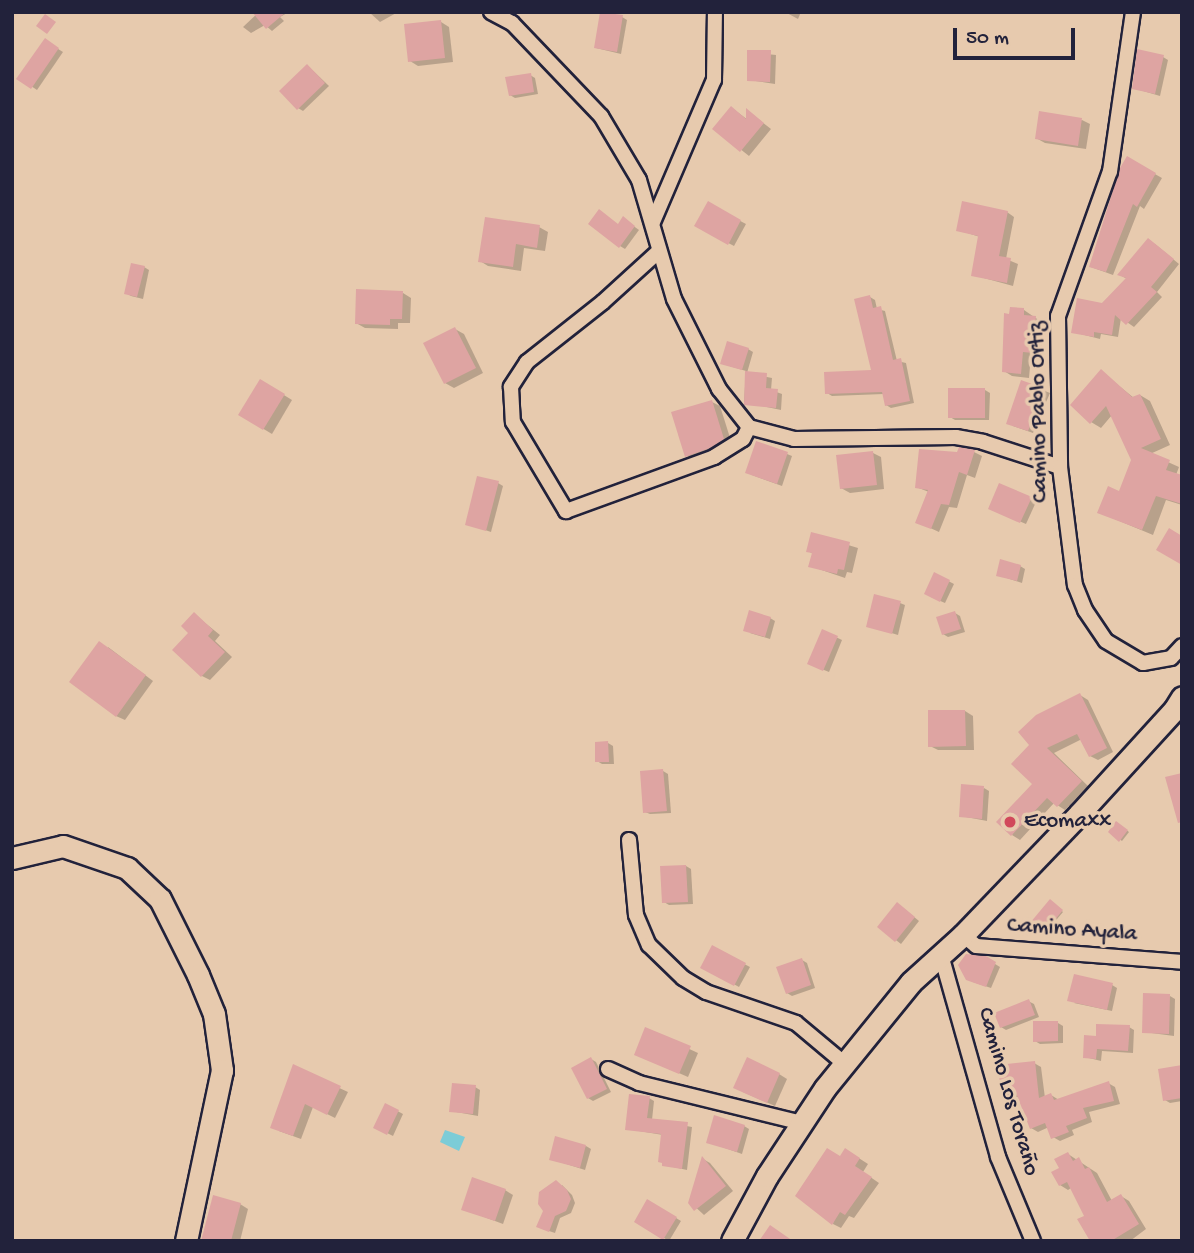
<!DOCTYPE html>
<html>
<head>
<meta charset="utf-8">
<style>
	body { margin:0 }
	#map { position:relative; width:1194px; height:1253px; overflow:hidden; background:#e7caae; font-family:"Gochi Hand",sans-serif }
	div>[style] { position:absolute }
	.water>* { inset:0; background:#7cccd7 }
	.shadow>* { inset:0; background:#0003 }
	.building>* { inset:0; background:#dea4a2 }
	.roads { filter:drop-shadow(2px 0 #22223b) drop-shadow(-2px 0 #22223b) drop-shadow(0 2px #22223b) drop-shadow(0 -2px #22223b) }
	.street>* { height:14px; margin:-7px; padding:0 7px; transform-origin:7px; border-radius:7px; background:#e7caae }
	.secondary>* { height:21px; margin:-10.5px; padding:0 10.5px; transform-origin:10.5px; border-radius:10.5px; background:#e7caae }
	.dots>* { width:19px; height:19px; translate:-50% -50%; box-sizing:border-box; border:4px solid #e7caae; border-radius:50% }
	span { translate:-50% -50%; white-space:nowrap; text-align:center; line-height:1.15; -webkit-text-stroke:7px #e7caae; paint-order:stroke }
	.street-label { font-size:23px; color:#22223b }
	.poi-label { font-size:23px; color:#22223b }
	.left { translate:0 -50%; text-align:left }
	.frame { position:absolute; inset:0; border:14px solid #22223b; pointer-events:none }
	.scale { position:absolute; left:953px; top:28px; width:122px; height:32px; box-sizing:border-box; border:4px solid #22223b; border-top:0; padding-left:9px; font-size:21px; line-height:24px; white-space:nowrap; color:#22223b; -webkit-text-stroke:5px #e7caae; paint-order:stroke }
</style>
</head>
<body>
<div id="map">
	<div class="water">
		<i style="clip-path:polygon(445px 1130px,465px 1137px,459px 1151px,440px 1142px)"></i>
	</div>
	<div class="shadow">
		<i style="clip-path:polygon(259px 12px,289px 12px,280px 17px,284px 21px,272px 31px,265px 25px,251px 33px,243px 27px)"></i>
		<i style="clip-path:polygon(369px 12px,398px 12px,380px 22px)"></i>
		<i style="clip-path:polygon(785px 12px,801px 12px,798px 19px)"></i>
		<i style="clip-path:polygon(622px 17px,627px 20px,621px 54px,596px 48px)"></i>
		<i style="clip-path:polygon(441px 22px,449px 27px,453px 62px,418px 66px,410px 61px)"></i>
		<i style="clip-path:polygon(50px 44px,63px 52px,37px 90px,19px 78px)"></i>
		<i style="clip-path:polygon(749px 52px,776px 55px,775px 84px,749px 80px)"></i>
		<i style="clip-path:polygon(1163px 57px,1168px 60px,1160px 96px,1133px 88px)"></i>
		<i style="clip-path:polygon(308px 66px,329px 86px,303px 111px,298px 108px)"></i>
		<i style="clip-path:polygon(530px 75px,535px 78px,538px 94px,515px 98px,510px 95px)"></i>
		<i style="clip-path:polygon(732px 108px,748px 120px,748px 111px,771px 129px,749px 156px,715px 129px)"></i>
		<i style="clip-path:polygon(1082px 120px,1090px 124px,1086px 149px,1045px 143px,1036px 138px)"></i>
		<i style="clip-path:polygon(1128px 159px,1162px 178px,1144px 209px,1140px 206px,1113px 275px,1091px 267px)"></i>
		<i style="clip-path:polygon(708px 204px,746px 224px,734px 246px,696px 226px)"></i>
		<i style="clip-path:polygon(1007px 212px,1014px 217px,1006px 259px,1018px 264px,1013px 286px,973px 275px,980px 237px,958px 230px)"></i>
		<i style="clip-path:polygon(628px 222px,639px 230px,625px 249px,620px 246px,619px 225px)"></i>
		<i style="clip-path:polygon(539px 227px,548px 232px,545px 251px,524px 248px,521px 271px,488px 266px,480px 261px)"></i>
		<i style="clip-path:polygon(1155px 244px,1179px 264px,1157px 292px,1162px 297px,1134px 327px,1121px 318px,1118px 337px,1101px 334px,1100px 339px,1073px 332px,1127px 279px,1120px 275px)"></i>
		<i style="clip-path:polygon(144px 267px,149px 270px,143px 299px,131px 296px,126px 293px)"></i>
		<i style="clip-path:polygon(403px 293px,411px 298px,410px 323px,398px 323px,398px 329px,365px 328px,356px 323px)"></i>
		<i style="clip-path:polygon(870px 297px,875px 300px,877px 309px,885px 311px,897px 361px,906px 363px,914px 403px,891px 408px,886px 405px,884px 394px,832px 396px,827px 393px,873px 372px)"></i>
		<i style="clip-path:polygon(1024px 310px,1043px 323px,1041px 356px,1031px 355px,1029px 378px,1012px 376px,1004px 371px)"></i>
		<i style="clip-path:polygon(455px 329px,464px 334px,483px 373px,454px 388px,445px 383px)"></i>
		<i style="clip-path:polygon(748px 349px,753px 352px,747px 373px,772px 378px,771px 390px,782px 394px,781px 410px,744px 402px,746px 371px,723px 364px)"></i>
		<i style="clip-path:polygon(1102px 372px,1134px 398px,1140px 395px,1150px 401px,1170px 445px,1150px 454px,1179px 467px,1176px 475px,1182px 476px,1182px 505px,1166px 500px,1153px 535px,1110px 517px,1133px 460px,1112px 415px,1101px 428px,1091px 422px)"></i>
		<i style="clip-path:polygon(261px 381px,292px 400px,272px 434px,240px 415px)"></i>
		<i style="clip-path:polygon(985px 390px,990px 393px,989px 420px,955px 420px,950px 417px)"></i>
		<i style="clip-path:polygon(1045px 391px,1050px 393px,1033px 433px,1013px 426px)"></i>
		<i style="clip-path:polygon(712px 402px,720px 406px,732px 444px,694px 460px,686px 455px)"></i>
		<i style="clip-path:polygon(974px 452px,982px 456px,975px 478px,967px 475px,957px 508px,949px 507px,939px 532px,917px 522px,929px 492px,916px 487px,958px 454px)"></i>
		<i style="clip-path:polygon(873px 453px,881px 457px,884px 489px,850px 493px,841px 488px)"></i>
		<i style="clip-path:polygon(787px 454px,792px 456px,782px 486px,752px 475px)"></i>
		<i style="clip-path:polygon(498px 483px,503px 486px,491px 532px,467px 524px)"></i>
		<i style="clip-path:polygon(1031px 499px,1036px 502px,1026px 524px,995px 511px)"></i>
		<i style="clip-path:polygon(812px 534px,858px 548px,852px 573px,847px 572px,845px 578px,810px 566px,813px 554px,808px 551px)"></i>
		<i style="clip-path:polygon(1020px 566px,1025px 569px,1022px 583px,998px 575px)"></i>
		<i style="clip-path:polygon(935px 574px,954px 584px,945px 603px,931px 597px)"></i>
		<i style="clip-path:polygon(900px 603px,905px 605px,898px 635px,868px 626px)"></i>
		<i style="clip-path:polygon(955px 613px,960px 616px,965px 632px,948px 637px,943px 634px)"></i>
		<i style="clip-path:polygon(194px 614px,220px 635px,215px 641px,232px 657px,210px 680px,202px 676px,191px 633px)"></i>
		<i style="clip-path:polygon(770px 618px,775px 621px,770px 639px,750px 633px)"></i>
		<i style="clip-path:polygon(823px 631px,842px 640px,829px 672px,814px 666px)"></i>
		<i style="clip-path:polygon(108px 647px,153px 681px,125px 720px,116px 716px)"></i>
		<i style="clip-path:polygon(1080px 695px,1088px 700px,1113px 752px,1098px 760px,1090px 756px,1082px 739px,1054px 753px,1088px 786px,1065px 810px,1054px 803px,1020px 840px,1012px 835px,1034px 784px,1013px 764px)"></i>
		<i style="clip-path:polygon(965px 711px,973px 716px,974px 750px,938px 750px,930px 746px)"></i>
		<i style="clip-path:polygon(608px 743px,613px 746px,614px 764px,602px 764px,597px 761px)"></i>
		<i style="clip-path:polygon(663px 771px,668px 774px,671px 813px,650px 814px,645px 812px)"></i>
		<i style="clip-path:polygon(984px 788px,989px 791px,987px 821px,961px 816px)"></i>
		<i style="clip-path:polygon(1117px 823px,1129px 832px,1122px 841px,1110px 832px)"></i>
		<i style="clip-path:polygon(686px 866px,691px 869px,693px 904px,669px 905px,664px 902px)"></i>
		<i style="clip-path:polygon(1050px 902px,1063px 912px,1046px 932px,1033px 922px)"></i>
		<i style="clip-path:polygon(902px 907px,919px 921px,901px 944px,879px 927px)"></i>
		<i style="clip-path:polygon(713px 948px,750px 967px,739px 987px,703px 967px)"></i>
		<i style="clip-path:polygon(985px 958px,1000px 967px,991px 988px,973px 982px)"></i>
		<i style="clip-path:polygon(802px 960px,807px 963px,815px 988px,792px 996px,787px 993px)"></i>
		<i style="clip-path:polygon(1112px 985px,1117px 988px,1112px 1011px,1074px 1003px)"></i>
		<i style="clip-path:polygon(1170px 996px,1175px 999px,1174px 1036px,1144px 1032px)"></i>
		<i style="clip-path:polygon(1028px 1001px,1034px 1004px,1039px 1017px,1006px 1030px,1001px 1027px)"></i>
		<i style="clip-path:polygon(1058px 1023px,1063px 1026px,1063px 1043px,1040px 1044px,1035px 1041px)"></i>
		<i style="clip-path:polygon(1129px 1027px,1134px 1030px,1133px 1053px,1102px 1051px,1101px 1061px,1085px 1057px)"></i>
		<i style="clip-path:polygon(646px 1029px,698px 1053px,688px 1077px,644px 1058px)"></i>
		<i style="clip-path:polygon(591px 1059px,596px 1062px,611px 1092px,593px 1101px,588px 1098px)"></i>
		<i style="clip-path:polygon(1034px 1063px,1041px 1067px,1045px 1098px,1051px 1095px,1059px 1100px,1108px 1083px,1115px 1087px,1120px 1104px,1089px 1112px,1092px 1122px,1072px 1130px,1074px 1135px,1060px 1141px,1053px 1137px,1049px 1127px,1038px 1132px,1031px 1128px,1019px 1097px,1010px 1098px,1003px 1094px)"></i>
		<i style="clip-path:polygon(294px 1067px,348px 1092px,335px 1118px,313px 1107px,301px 1139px,279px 1131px)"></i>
		<i style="clip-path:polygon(1182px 1067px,1182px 1101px,1170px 1103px,1165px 1100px)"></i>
		<i style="clip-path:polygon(779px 1074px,787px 1079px,775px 1106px,743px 1092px)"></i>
		<i style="clip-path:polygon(475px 1087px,480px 1090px,478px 1116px,451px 1111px)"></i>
		<i style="clip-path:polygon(649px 1098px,654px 1101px,652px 1120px,692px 1127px,687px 1170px,664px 1165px,663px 1135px,627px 1129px)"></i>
		<i style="clip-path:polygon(386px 1105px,403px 1114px,393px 1136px,375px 1127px)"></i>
		<i style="clip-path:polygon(744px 1126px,749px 1129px,742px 1154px,708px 1142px)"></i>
		<i style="clip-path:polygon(586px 1146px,591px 1149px,585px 1170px,551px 1159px)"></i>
		<i style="clip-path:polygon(1068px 1154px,1097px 1173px,1112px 1201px,1121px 1196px,1129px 1201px,1146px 1229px,1130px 1241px,1092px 1241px,1086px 1217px,1071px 1188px,1068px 1190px,1060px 1185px,1061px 1169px)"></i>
		<i style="clip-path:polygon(854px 1155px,868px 1164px,863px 1172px,879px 1183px,854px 1218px,849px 1216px,841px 1228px,833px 1224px,841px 1158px)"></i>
		<i style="clip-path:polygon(703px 1159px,710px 1163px,733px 1191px,704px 1215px,690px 1202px)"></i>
		<i style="clip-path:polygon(562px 1185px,572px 1195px,575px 1203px,571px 1213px,560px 1218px,555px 1233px,543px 1229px)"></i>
		<i style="clip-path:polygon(505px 1190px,513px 1195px,503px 1224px,463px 1209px)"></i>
		<i style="clip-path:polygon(648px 1201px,681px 1221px,669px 1241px,664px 1238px)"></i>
		<i style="clip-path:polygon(240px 1204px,248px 1209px,240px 1241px,202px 1241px)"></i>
	</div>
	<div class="building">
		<i style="clip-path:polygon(252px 12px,286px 12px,266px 29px)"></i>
		<i style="clip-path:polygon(600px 12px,623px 15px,617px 52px,594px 48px)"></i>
		<i style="clip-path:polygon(45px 14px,56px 22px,47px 34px,36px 26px)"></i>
		<i style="clip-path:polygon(441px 20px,445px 58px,408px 62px,404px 24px)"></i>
		<i style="clip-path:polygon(45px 38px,59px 48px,31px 89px,16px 79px)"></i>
		<i style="clip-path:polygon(1137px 49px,1164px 55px,1155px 94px,1132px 89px)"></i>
		<i style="clip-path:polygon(747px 50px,771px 50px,770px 82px,747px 81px)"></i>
		<i style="clip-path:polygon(307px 64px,325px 83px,297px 110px,279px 91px)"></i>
		<i style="clip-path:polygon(531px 73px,534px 92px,509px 96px,505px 77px)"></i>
		<i style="clip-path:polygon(731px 106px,746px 119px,746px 108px,764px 123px,740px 152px,712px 129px)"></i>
		<i style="clip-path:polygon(1039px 111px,1082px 118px,1078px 146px,1035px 139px)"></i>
		<i style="clip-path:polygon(1127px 156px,1156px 173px,1137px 207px,1133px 204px,1106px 272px,1089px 267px,1120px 168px)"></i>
		<i style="clip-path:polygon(708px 201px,741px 220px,728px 245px,694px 226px)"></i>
		<i style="clip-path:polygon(962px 201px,1008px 211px,999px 256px,1011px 258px,1007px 283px,971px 276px,978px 236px,956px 231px)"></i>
		<i style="clip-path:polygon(599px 209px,618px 224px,623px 216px,635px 226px,619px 248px,588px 224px)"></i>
		<i style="clip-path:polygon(485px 217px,540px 225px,537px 248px,516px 244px,513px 267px,478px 262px)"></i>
		<i style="clip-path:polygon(1148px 238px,1174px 259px,1151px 287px,1157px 292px,1126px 325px,1115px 315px,1112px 335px,1094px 332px,1094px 337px,1071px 333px,1077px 298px,1102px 303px,1126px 278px,1117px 275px)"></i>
		<i style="clip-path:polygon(131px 263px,145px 266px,137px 297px,124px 294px)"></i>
		<i style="clip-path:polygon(356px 289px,403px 291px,402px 319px,390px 319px,390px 325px,355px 324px)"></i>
		<i style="clip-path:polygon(870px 295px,873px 308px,881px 306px,893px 360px,901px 358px,910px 401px,885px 406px,882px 392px,825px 394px,824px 372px,871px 370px,854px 299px)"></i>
		<i style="clip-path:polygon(1010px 307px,1024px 308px,1024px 315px,1036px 316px,1033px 353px,1023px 352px,1021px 374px,1002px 372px,1004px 313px,1009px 314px)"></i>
		<i style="clip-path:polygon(455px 327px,476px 368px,444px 384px,423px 343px)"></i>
		<i style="clip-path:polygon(727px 341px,749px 348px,742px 370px,720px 364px)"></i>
		<i style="clip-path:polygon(1101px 369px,1132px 397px,1140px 394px,1161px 439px,1141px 448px,1170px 460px,1166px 470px,1182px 475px,1182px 504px,1156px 496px,1142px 530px,1097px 513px,1108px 486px,1119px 491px,1131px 460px,1106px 406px,1090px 424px,1070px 405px)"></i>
		<i style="clip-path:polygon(745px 371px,767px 373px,766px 388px,778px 389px,776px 408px,744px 405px)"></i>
		<i style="clip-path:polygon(260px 379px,285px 394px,263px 430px,238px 415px)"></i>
		<i style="clip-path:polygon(1021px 380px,1046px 389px,1028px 431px,1006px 424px)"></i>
		<i style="clip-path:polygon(948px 388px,985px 388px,985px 418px,948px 418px)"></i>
		<i style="clip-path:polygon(712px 400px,724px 439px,710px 448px,685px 457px,671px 412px)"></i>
		<i style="clip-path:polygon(756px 441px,788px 452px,777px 484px,745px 473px)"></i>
		<i style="clip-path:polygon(959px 447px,975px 450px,967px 475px,959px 472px,949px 505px,941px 504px,931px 529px,915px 523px,928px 490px,915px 488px,919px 449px,957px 452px)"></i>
		<i style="clip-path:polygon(873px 451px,877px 485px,840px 489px,836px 455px)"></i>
		<i style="clip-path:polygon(477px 476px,499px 481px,486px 531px,465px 525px)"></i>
		<i style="clip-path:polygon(999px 483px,1032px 497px,1020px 523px,988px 509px)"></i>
		<i style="clip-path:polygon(1169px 528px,1182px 536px,1182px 565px,1156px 550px)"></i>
		<i style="clip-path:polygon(811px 532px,850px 542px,844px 570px,838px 569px,837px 574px,808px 567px,812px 553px,806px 552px)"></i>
		<i style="clip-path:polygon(1000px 559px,1021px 565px,1017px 581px,996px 576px)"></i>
		<i style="clip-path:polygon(934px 572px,950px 580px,940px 602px,924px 594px)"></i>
		<i style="clip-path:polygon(874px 594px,901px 601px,892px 634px,866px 627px)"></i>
		<i style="clip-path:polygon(749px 610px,771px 617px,765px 637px,743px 631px)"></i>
		<i style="clip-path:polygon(955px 611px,961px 629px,942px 635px,936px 617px)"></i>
		<i style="clip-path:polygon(194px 612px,213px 630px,208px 636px,225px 652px,201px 677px,172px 650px,188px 633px,181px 626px)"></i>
		<i style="clip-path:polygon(822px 629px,838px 636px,823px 671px,807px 664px)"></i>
		<i style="clip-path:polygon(99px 641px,146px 675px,116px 717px,69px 682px)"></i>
		<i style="clip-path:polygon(1080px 693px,1107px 748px,1089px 757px,1077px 734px,1047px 748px,1082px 781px,1057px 807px,1047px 798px,1011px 836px,996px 822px,1032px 784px,1011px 764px,1029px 745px,1018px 732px,1036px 715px)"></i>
		<i style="clip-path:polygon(928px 710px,965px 710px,966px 746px,928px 747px)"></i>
		<i style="clip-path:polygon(608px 741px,609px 762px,595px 762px,595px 742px)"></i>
		<i style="clip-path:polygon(663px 769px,667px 811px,643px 813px,640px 771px)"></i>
		<i style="clip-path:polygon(1182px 773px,1182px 822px,1178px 823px,1165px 777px)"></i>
		<i style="clip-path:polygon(961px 784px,984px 786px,982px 819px,959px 817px)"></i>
		<i style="clip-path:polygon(1116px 821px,1128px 830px,1119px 842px,1108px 832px)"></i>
		<i style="clip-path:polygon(686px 865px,688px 902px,662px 903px,660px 866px)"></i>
		<i style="clip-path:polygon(1050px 899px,1063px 910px,1044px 933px,1030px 923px)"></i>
		<i style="clip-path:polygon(897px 902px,915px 917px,895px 942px,877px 927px)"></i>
		<i style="clip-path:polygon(712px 945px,746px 963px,734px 986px,700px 968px)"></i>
		<i style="clip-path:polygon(966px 954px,986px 956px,996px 962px,986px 987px,966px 980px,958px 965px)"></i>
		<i style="clip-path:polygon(802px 958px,811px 985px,786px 994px,776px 967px)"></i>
		<i style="clip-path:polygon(1074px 974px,1113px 983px,1107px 1010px,1067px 1001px)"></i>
		<i style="clip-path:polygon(1143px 993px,1170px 994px,1169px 1034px,1142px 1033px)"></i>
		<i style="clip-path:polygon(1029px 999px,1035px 1015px,1000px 1028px,994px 1013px)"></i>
		<i style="clip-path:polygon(1033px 1021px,1058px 1021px,1058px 1041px,1033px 1042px)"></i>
		<i style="clip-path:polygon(1096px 1024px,1130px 1025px,1128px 1051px,1097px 1049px,1096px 1059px,1083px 1058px,1084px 1035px,1096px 1036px)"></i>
		<i style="clip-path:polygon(645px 1027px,691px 1046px,679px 1074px,634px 1055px)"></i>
		<i style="clip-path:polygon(591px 1057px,607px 1089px,587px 1099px,571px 1068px)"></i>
		<i style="clip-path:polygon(747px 1057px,780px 1073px,767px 1103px,733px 1088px)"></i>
		<i style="clip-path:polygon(1035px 1061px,1039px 1098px,1051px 1093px,1054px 1100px,1109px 1081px,1114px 1101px,1083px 1108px,1087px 1118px,1066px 1126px,1069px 1132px,1051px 1139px,1045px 1123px,1030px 1129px,1016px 1093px,1001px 1095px,998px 1065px)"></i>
		<i style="clip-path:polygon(293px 1064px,341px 1086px,327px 1115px,305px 1104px,293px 1136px,270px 1128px)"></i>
		<i style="clip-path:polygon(1182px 1065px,1182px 1098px,1163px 1101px,1158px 1069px)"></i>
		<i style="clip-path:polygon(452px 1083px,476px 1085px,473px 1114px,449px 1112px)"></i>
		<i style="clip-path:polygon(629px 1094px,650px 1096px,647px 1118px,688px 1122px,682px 1169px,662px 1166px,662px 1163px,658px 1162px,661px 1134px,625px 1130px)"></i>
		<i style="clip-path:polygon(385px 1103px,399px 1110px,387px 1135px,373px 1128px)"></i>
		<i style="clip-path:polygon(714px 1115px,745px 1125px,737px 1152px,706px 1143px)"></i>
		<i style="clip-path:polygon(555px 1136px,586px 1145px,580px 1168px,549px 1160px)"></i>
		<i style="clip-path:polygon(827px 1148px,840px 1156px,845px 1148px,860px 1158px,855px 1166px,872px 1177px,845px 1215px,840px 1212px,832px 1225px,795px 1196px)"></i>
		<i style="clip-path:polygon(1068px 1152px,1073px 1161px,1079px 1157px,1085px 1169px,1089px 1167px,1107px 1202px,1121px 1194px,1139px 1224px,1111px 1241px,1090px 1241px,1077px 1219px,1084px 1216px,1067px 1182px,1059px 1186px,1051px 1172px,1059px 1168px,1054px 1159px)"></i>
		<i style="clip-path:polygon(702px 1156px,726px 1186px,694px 1211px,688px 1203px)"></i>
		<i style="clip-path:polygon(472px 1177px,506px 1189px,495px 1221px,461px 1210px)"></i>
		<i style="clip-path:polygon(556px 1180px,567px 1190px,571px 1199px,566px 1211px,555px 1216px,549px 1232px,536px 1227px,543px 1211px,538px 1204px,539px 1192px)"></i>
		<i style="clip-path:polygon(213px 1195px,241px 1203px,231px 1241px,201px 1241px)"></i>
		<i style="clip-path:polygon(647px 1199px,677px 1217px,663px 1240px,634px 1222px)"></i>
		<i style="clip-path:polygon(770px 1225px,793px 1241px,759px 1241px)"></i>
	</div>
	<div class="roads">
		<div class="street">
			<i style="left:491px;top:12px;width:24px;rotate:28deg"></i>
			<i style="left:512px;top:23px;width:129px;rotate:46.3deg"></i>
			<i style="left:601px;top:116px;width:74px;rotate:59.3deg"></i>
			<i style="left:639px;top:180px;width:124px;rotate:73.6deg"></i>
			<i style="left:674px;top:299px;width:101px;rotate:63.4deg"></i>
			<i style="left:719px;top:389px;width:48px;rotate:51.7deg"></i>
			<i style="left:749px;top:427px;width:47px;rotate:14.9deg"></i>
			<i style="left:794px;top:439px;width:162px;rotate:-0.7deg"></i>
			<i style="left:956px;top:437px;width:27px;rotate:10deg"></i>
			<i style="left:983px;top:442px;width:81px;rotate:18deg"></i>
			<i style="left:1133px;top:12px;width:161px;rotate:98.2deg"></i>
			<i style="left:1110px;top:171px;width:154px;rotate:109.7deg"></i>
			<i style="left:1058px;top:316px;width:151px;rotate:89.2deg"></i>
			<i style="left:1060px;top:467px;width:119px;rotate:82.8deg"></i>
			<i style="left:1075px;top:585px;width:27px;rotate:68deg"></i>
			<i style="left:1085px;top:610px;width:37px;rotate:56deg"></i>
			<i style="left:1106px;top:641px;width:43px;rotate:30.7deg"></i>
			<i style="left:1143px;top:663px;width:28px;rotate:-10deg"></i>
			<i style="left:1171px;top:658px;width:16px;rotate:-47deg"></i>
			<i style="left:653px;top:222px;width:155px;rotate:-66.8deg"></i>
			<i style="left:714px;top:80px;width:68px;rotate:-89.2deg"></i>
			<i style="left:659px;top:251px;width:76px;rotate:137.7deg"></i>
			<i style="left:603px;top:302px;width:97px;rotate:141.7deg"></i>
			<i style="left:527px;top:362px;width:30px;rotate:123deg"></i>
			<i style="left:511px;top:387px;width:35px;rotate:87deg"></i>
			<i style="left:513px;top:422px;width:104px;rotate:59.2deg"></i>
			<i style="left:566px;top:511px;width:158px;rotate:-20deg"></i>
			<i style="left:714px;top:457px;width:34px;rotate:-32deg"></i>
			<i style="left:743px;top:439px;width:13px;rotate:-63deg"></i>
			<i style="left:629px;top:840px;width:75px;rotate:84.7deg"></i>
			<i style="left:636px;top:915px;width:33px;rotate:67deg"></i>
			<i style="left:649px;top:945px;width:47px;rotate:44.1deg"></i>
			<i style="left:683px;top:978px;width:27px;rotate:31deg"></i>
			<i style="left:706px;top:992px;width:95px;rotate:19deg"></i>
			<i style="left:796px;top:1023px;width:64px;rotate:39.9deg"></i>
			<i style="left:963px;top:935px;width:17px;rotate:40deg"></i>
			<i style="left:976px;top:946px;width:207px;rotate:4.4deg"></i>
			<i style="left:941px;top:955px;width:210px;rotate:74.2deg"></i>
			<i style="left:998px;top:1157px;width:91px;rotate:67.4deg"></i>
			<i style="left:608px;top:1069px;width:34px;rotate:24deg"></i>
			<i style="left:639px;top:1083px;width:168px;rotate:13.8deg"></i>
		</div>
		<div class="secondary">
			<i style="left:12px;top:858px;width:52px;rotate:-13.2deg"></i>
			<i style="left:63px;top:846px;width:68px;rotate:19deg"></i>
			<i style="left:127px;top:868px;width:45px;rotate:43.2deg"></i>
			<i style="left:160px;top:899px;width:85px;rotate:63.4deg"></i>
			<i style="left:198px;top:975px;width:42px;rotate:67.7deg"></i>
			<i style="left:214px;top:1014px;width:57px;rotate:81.9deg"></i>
			<i style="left:222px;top:1070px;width:175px;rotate:101.9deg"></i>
			<i style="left:732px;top:1241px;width:74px;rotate:-61.7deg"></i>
			<i style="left:767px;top:1176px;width:105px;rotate:-56.6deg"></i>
			<i style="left:825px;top:1088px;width:136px;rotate:-50.9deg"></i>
			<i style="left:911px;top:982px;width:70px;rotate:-42.1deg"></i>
			<i style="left:963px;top:935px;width:168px;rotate:-46.2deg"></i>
			<i style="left:1079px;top:814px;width:141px;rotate:-47.6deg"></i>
			<i style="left:1174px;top:710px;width:15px;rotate:-58deg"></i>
		</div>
	</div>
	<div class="dots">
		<i style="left:1010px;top:822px;background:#d1495b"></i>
	</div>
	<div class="street-label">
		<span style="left:1040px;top:412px;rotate:-91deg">Camino Pablo Ortiz</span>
		<span style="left:1072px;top:931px;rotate:4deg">Camino Ayala</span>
		<span style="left:1007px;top:1092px;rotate:74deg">Camino Los Toraño</span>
	</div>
	<div class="poi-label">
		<span class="left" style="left:1024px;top:822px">Ecomaxx</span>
	</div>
	<div class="frame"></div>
	<div class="scale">50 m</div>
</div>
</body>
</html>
